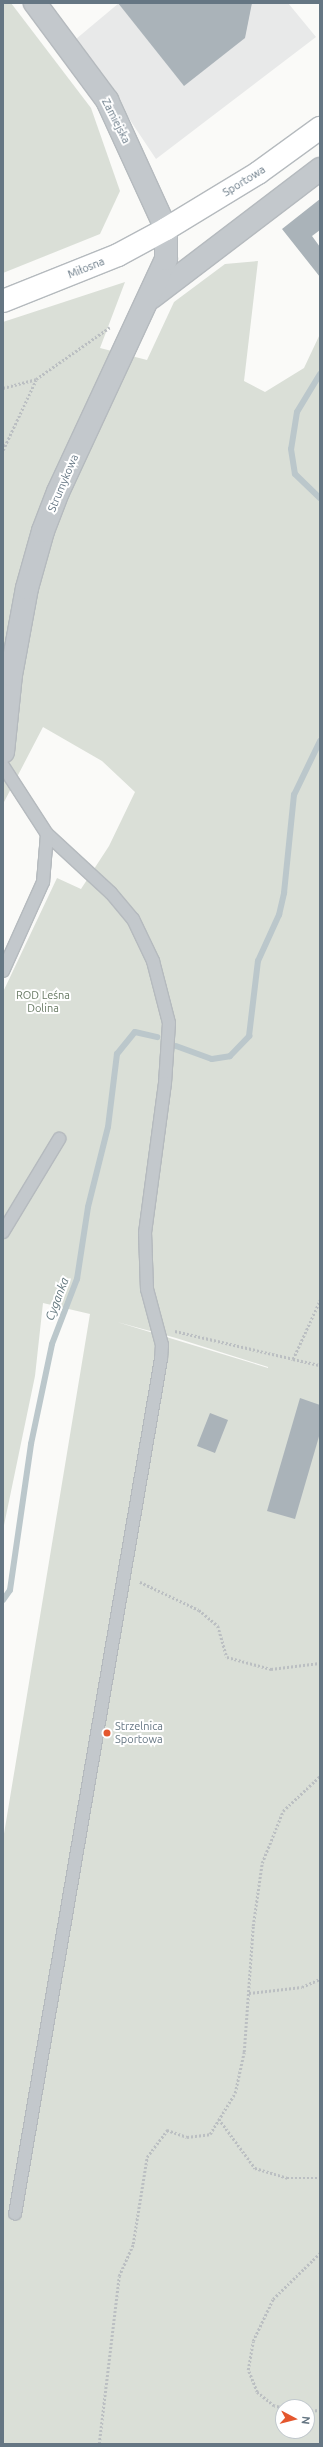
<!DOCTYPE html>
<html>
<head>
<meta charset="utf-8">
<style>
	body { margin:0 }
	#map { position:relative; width:323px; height:2447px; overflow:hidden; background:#fafaf8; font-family:Ubuntu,sans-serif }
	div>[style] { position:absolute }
	.built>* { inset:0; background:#e8e9e9 }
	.green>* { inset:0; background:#dadfd7 }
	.stream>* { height:6px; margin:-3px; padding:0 3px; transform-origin:3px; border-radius:3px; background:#bbc7cb }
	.building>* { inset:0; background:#aab3b9 }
	.path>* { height:2.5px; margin-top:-1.25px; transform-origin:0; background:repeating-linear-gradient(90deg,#bbbfc2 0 2px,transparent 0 4px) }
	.roads { filter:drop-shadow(1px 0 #b5babe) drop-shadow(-1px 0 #b5babe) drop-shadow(0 1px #b5babe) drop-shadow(0 -1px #b5babe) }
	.lane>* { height:12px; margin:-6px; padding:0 6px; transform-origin:6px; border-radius:6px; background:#c3c8cc }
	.street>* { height:22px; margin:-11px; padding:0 11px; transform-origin:11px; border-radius:11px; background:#c3c8cc }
	.primary>* { height:22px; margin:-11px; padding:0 11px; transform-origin:11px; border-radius:11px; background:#fff }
	.dots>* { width:11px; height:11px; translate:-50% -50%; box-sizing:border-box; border:2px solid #fff; border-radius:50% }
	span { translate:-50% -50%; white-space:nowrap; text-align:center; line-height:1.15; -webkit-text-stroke:4px #fff; paint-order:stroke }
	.street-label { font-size:11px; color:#657683 }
	.park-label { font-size:11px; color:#687a64 }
	.poi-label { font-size:11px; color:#657683 }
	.left { translate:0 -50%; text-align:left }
	.water-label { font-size:12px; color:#60757c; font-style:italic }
	.frame { position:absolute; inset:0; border:4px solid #657683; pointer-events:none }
	.north { position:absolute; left:275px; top:2399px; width:40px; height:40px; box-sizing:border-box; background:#fff; border:1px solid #c1c8cd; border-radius:50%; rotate:97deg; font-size:11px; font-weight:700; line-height:16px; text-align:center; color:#657683 }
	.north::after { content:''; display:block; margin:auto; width:14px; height:18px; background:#e4572e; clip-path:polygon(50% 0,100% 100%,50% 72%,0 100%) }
</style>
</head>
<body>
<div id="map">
	<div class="built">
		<i style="clip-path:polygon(119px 3px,288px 3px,316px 37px,156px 159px,76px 39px)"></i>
	</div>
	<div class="green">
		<i style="clip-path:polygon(3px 3px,11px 3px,91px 108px,120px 191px,100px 234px,3px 273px)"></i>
		<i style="clip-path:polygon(evenodd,258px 261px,244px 381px,265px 392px,304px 368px,320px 334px,320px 2444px,3px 2444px,3px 1840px,90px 1314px,43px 1303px,35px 1376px,3px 1530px,3px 992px,57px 878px,81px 889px,109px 846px,135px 792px,102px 761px,43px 727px,3px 804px,3px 322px,125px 282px,100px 348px,147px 360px,174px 302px,225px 264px,258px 261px,117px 1322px,176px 1338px,268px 1367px,268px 1368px,117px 1322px,258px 261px,283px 2407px,307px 2407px,307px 2431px,283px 2431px,283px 2407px)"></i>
	</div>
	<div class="stream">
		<i style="left:320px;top:374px;width:44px;rotate:121.2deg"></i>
		<i style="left:297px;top:412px;width:37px;rotate:99deg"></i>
		<i style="left:291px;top:449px;width:25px;rotate:81deg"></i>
		<i style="left:295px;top:474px;width:35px;rotate:44deg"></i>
		<i style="left:176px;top:1046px;width:38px;rotate:20deg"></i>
		<i style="left:212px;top:1059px;width:18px;rotate:-9deg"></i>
		<i style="left:230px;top:1056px;width:28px;rotate:-46deg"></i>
		<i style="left:249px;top:1036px;width:76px;rotate:-83.2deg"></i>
		<i style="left:258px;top:961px;width:51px;rotate:-65.5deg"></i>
		<i style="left:279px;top:915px;width:23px;rotate:-77deg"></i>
		<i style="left:284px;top:893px;width:99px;rotate:-84.2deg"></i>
		<i style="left:294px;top:795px;width:60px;rotate:-64.3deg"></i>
		<i style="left:3px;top:1600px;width:12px;rotate:-55deg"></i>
		<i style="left:10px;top:1590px;width:148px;rotate:-81.8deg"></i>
		<i style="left:31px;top:1444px;width:102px;rotate:-78.1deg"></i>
		<i style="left:52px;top:1344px;width:70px;rotate:-69deg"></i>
		<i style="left:77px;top:1279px;width:73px;rotate:-81.3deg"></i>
		<i style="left:88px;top:1207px;width:82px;rotate:-76deg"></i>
		<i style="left:108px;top:1127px;width:74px;rotate:-83deg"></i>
		<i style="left:117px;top:1054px;width:28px;rotate:-51deg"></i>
		<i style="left:135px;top:1032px;width:23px;rotate:13deg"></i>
	</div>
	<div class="building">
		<i style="clip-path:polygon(118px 3px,252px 3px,245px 38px,184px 86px)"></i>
		<i style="clip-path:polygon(320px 199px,320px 230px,312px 236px,320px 247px,320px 277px,282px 229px)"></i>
		<i style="clip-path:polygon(300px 1398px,320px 1405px,320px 1433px,295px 1519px,267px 1511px)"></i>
		<i style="clip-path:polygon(210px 1413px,228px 1420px,215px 1453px,197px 1446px)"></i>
	</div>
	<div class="path">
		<i style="left:3px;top:388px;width:34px;rotate:-15deg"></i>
		<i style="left:36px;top:379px;width:90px;rotate:-35.1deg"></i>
		<i style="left:3px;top:450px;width:77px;rotate:-64.8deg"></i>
		<i style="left:175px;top:1331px;width:121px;rotate:13.3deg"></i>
		<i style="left:293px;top:1359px;width:65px;rotate:-65.4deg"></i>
		<i style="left:293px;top:1359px;width:28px;rotate:13deg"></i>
		<i style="left:140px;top:1582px;width:65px;rotate:25.4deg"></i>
		<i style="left:199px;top:1610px;width:25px;rotate:40deg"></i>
		<i style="left:218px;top:1626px;width:32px;rotate:74deg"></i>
		<i style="left:227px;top:1657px;width:46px;rotate:15.3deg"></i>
		<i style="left:271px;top:1669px;width:49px;rotate:-7deg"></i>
		<i style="left:249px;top:1993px;width:53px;rotate:-6.5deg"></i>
		<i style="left:302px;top:1987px;width:20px;rotate:-24deg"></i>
		<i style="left:219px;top:2119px;width:61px;rotate:53.7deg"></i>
		<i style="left:255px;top:2168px;width:34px;rotate:17deg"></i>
		<i style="left:287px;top:2178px;width:33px"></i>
		<i style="left:283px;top:2408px;width:9px;rotate:-167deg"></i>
		<i style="left:274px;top:2406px;width:22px;rotate:-141deg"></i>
		<i style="left:257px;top:2392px;width:24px;rotate:-112deg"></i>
		<i style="left:248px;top:2370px;width:29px;rotate:-80deg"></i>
		<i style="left:253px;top:2341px;width:47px;rotate:-64.5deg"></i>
		<i style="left:273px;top:2299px;width:66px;rotate:-44.4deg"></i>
		<i style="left:307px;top:2411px;width:13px;rotate:-4deg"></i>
		<i style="left:99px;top:2444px;width:169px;rotate:-83.2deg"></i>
		<i style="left:119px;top:2276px;width:35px;rotate:-66deg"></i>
		<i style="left:133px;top:2244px;width:88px;rotate:-80.9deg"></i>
		<i style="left:147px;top:2157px;width:34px;rotate:-53deg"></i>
		<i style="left:167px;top:2130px;width:21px;rotate:19deg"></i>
		<i style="left:187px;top:2137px;width:23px;rotate:-7deg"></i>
		<i style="left:210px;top:2134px;width:48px;rotate:-58.6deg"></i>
		<i style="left:235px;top:2093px;width:42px;rotate:-77.6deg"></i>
		<i style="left:244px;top:2052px;width:126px;rotate:-85.9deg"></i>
		<i style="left:253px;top:1926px;width:64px;rotate:-81.9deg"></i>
		<i style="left:262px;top:1863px;width:56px;rotate:-68deg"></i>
		<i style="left:283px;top:1811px;width:51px;rotate:-43.4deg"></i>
	</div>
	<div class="roads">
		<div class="lane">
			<i style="left:3px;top:766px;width:81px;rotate:57.1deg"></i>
			<i style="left:47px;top:834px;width:87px;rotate:42.7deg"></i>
			<i style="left:111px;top:893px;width:34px;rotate:50deg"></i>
			<i style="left:133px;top:919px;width:47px;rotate:64.5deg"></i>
			<i style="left:153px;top:961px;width:64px;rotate:75.5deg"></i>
			<i style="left:169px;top:1023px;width:60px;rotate:93.8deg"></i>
			<i style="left:165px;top:1083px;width:150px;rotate:97.6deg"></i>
			<i style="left:145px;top:1232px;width:57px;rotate:88deg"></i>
			<i style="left:147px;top:1289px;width:58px;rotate:75deg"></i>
			<i style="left:162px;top:1345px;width:14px;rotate:94deg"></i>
			<i style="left:161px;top:1359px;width:867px;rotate:99.69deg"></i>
			<i style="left:3px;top:971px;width:98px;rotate:-65.8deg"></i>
			<i style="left:43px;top:882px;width:48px;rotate:-85.2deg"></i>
			<i style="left:3px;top:1232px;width:109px;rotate:-58.9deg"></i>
		</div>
		<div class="street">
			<i style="left:152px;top:297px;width:211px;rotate:-37.3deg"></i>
			<i style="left:3px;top:752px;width:77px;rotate:-84.1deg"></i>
			<i style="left:11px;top:675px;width:88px;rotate:-79.6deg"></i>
			<i style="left:27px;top:588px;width:59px;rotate:-74.3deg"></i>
			<i style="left:43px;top:531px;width:42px;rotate:-69deg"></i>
			<i style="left:58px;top:492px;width:257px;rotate:-65.1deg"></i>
			<i style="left:166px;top:259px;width:30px;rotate:-90deg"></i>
			<i style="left:166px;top:229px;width:142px;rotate:-114.6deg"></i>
			<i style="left:107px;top:100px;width:121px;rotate:-126.6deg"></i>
		</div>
		<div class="primary">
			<i style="left:3px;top:301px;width:124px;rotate:-21.8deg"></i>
			<i style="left:118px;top:255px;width:55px;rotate:-28.4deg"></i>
			<i style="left:166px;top:229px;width:108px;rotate:-31.3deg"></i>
			<i style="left:258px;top:173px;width:77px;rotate:-36deg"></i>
		</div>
	</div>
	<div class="dots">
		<i style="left:107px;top:1733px;background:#e4572e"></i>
	</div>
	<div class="street-label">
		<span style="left:116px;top:121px;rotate:63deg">Zamiejska</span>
		<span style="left:244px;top:181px;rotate:-32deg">Sportowa</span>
		<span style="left:86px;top:268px;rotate:-22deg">Miłosna</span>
		<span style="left:63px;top:483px;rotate:-67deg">Strumykowa</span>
	</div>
	<div class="park-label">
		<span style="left:43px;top:1002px">ROD Leśna<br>Dolina</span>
	</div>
	<div class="poi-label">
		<span class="left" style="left:115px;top:1733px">Strzelnica<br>Sportowa</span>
	</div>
	<div class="water-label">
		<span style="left:57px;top:1299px;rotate:-69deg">Cyganka</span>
	</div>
	<div class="frame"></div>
	<div class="north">N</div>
</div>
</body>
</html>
